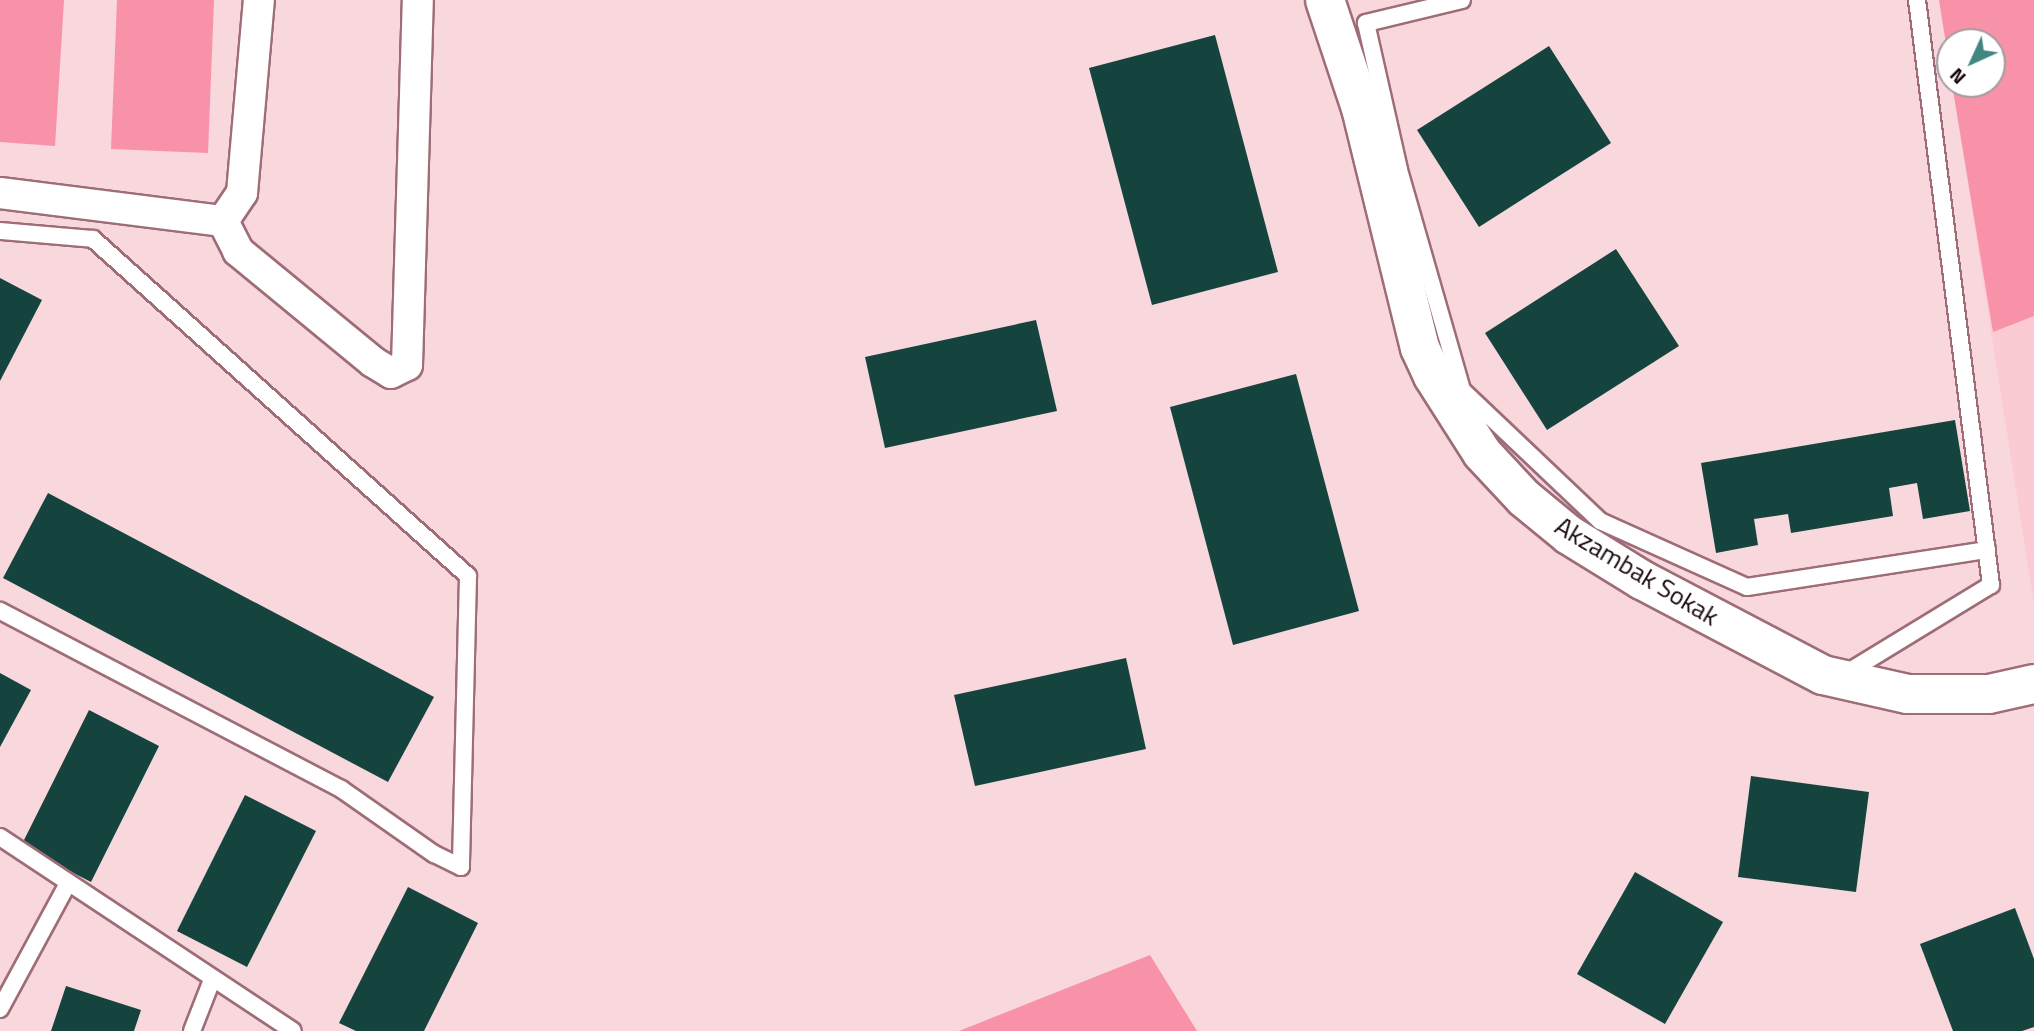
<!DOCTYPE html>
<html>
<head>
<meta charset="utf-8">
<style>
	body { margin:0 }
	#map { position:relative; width:2034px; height:1031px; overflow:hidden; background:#f8d7dd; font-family:"Titillium Web",sans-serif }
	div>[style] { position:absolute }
	.built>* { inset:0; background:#fccad3 }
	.green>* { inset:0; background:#f892a9 }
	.building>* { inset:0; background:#15443f }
	.roads { filter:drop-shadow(2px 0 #9e6d77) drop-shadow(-2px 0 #9e6d77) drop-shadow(0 2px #9e6d77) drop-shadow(0 -2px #9e6d77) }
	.service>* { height:16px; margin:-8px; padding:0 8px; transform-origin:8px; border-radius:8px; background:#fff }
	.minor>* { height:30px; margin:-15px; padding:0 15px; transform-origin:15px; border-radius:15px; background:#fff }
	.tertiary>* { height:38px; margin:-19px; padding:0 19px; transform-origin:19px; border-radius:19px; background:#fff }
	span { translate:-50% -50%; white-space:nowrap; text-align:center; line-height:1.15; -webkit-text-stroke:7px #fff; paint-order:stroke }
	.street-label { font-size:26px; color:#18070a }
	.north { position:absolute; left:1936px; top:28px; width:70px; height:70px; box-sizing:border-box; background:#fff; border:2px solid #a39c9d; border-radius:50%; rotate:225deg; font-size:19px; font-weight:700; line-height:28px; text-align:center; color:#18070a }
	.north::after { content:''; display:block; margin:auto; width:24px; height:32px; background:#41877f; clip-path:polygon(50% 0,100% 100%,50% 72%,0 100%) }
</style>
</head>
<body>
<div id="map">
	<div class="built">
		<i style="clip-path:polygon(1939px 0,2034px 0,2034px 604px,1952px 84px,1992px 84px,1992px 42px,1950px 42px,1950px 69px)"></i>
	</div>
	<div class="green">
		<i style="clip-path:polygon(0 0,64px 0,55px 146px,0 142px)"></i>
		<i style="clip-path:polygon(117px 0,214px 0,208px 153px,111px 149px)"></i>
		<i style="clip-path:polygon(1939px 0,2034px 0,2034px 316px,1993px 332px,1952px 84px,1992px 84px,1992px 42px,1950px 42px,1950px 69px)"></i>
		<i style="clip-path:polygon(1150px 955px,1197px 1031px,959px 1031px)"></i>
	</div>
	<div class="building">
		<i style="clip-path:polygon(1215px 35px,1278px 272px,1152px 305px,1089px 68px)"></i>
		<i style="clip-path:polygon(1549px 46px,1611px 143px,1479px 227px,1417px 130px)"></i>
		<i style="clip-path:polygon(1616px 249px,1679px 346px,1547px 430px,1485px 333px)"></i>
		<i style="clip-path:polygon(0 278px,42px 300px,0 381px)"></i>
		<i style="clip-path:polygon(1036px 320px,1057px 411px,885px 448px,865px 357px)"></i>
		<i style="clip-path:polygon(1296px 374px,1359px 611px,1233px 645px,1170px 407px)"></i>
		<i style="clip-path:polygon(1955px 420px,1970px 511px,1923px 519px,1917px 483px,1889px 488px,1893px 516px,1791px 533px,1788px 514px,1754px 519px,1758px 545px,1716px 553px,1701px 463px)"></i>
		<i style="clip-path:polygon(48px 493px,434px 697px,388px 782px,3px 578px)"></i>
		<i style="clip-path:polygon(1126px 658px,1146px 749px,975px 786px,954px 695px)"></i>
		<i style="clip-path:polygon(0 673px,31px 690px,0 747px)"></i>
		<i style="clip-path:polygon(89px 710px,159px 746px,91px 882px,21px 846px)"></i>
		<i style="clip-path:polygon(1751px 776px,1869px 792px,1856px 892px,1738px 877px)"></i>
		<i style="clip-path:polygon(245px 795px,316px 831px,247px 967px,177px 931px)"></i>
		<i style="clip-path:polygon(1635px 872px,1723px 922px,1665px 1024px,1577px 974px)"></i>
		<i style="clip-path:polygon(408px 887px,478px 923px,424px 1031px,356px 1031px,339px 1023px)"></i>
		<i style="clip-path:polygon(2015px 908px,2034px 959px,2034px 1027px,2022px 1031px,1953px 1031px,1920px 944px)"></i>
		<i style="clip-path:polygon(66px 986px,141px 1010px,134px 1031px,51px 1031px)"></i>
	</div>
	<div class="roads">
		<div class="service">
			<i style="left:1462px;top:0;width:99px;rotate:166.5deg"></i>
			<i style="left:1366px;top:23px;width:151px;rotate:77.3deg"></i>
			<i style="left:1399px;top:170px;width:229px;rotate:74deg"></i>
			<i style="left:1462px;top:390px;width:190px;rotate:43.5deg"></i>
			<i style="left:1600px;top:521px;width:161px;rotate:24.2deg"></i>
			<i style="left:1747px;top:587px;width:243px;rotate:-8.8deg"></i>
			<i style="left:0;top:231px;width:93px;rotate:4.9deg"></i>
			<i style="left:93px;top:239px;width:504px;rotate:41.94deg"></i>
			<i style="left:468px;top:576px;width:291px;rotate:91.4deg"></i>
			<i style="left:461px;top:867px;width:30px;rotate:-154deg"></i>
			<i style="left:434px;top:854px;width:113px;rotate:-145deg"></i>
			<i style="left:341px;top:789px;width:385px;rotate:-152.4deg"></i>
			<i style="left:1845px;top:674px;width:171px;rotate:-31.4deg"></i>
			<i style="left:1991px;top:585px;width:590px;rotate:-97.21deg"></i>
			<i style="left:0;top:837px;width:351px;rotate:33.5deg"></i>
			<i style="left:0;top:1009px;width:143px;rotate:-61.6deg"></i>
			<i style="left:192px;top:1031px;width:55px;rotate:-68.6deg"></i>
		</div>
		<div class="minor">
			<i style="left:0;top:193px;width:225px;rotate:7.2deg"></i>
			<i style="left:223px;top:221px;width:34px;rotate:63deg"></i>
			<i style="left:238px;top:251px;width:175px;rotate:39.4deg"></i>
			<i style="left:373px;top:362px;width:21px;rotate:31deg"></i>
			<i style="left:391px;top:373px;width:18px;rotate:-27deg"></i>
			<i style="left:407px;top:365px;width:365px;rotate:-88.3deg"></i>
			<i style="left:223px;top:221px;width:34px;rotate:-56deg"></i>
			<i style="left:242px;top:193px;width:194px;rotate:-85deg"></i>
		</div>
		<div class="tertiary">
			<i style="left:1325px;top:0;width:114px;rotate:71.6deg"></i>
			<i style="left:1361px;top:108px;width:247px;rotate:76.2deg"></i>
			<i style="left:1420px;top:348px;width:31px;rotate:65deg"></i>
			<i style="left:1433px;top:376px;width:91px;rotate:57.5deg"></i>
			<i style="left:1482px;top:453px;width:62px;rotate:47deg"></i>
			<i style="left:1524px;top:498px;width:58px;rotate:39.4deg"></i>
			<i style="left:1569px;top:535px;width:86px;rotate:31.7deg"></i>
			<i style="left:1642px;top:580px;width:204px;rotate:27.7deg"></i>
			<i style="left:1823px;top:675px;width:86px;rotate:12.7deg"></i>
			<i style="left:1907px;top:694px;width:82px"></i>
			<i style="left:1989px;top:694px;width:46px;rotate:-12.5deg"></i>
		</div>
	</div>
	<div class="street-label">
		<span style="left:1637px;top:571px;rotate:31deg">Akzambak Sokak</span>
	</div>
	<div class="north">N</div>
</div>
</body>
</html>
